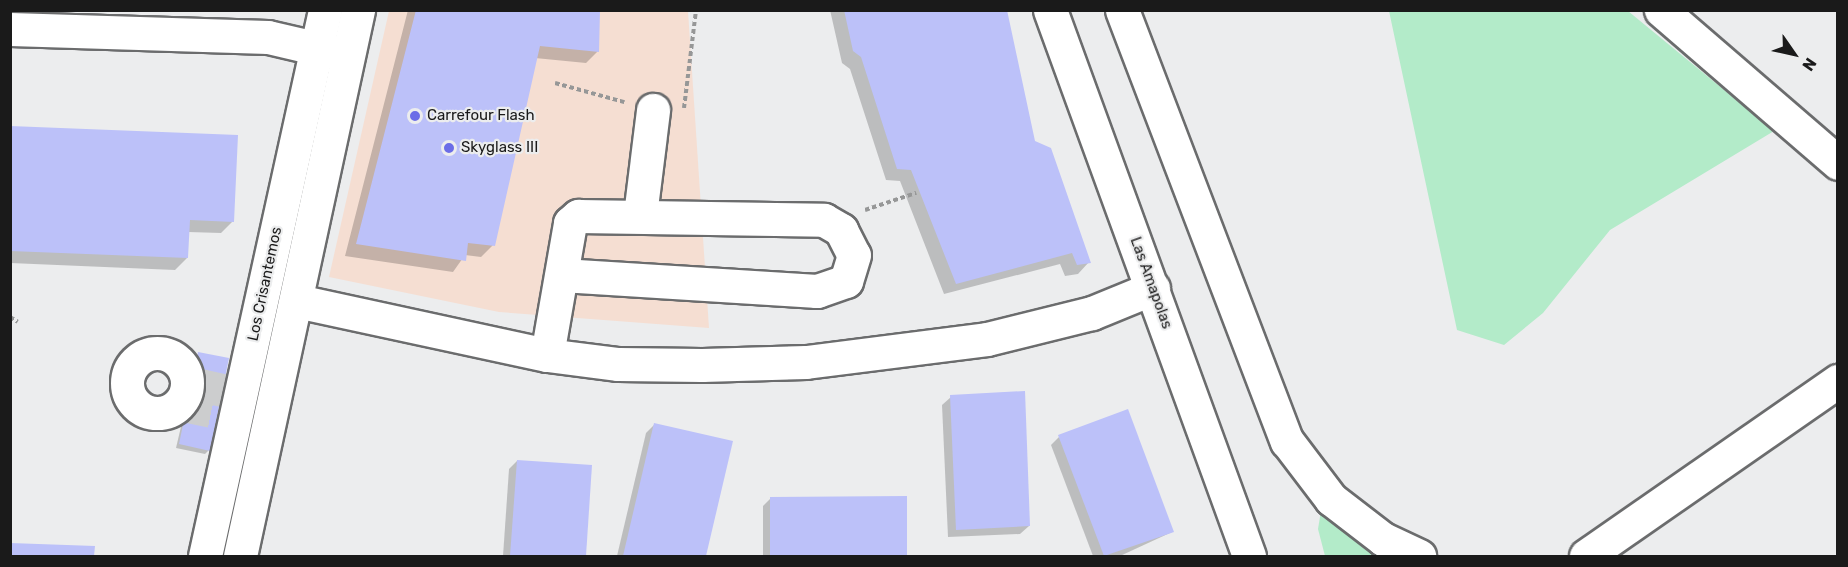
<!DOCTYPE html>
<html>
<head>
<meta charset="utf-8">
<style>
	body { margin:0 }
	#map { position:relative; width:1848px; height:567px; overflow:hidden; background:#ecedee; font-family:Rubik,sans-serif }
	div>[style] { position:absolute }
	.commercial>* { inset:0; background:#f5ded2 }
	.green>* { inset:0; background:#b3ebc9 }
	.shadow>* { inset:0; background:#0003 }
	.building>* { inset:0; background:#bcc1f9 }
	.minor-tunnel>* { height:33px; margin-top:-16.5px; transform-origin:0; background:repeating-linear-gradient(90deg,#cccdce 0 33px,transparent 0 49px) }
	.path>* { height:4px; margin-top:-2px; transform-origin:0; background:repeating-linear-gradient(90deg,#969797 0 4.5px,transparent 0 7.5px) }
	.roads { filter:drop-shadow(2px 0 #6b6c6d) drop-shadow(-2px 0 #6b6c6d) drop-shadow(0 2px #6b6c6d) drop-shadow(0 -2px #6b6c6d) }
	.minor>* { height:33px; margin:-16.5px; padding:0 16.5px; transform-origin:16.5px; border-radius:16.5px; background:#fff }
	.minor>.ring { margin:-16.5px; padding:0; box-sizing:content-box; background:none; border:33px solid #fff; border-radius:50% }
	.dots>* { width:16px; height:16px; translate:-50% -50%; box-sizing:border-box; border:3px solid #ecedee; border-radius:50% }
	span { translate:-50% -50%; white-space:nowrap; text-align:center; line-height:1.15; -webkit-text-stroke:4.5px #ecedee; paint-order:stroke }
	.poi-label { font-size:15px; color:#1a1a1a }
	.left { translate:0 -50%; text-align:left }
	.street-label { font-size:15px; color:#1a1a1a }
	.frame { position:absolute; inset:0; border:12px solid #1a1a1a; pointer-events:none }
	.north { position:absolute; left:1764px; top:24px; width:60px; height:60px; -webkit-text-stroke:4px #ecedee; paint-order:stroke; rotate:124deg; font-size:16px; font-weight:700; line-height:24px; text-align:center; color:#1a1a1a }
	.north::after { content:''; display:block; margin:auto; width:21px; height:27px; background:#1a1a1a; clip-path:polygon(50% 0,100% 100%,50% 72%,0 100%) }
</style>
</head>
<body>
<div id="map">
	<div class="commercial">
		<i style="clip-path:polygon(389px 11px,688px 11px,709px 328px,499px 312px,329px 277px)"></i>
	</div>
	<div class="green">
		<i style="clip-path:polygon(1389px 11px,1628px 11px,1774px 131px,1610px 230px,1543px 313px,1504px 345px,1457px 330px)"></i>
		<i style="clip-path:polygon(1321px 511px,1385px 556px,1325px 556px,1318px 529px)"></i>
	</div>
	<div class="shadow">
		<i style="clip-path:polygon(408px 10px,599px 10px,598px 51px,586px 63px,535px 58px,493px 245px,481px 257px,465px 255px,453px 272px,345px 256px)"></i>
		<i style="clip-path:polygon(830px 10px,1005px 10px,1034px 142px,1089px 262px,1078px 274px,1065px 276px,1060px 264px,944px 294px,900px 181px,886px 180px,850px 69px,842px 63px)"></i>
		<i style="clip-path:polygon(10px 128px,233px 221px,221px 233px,188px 232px,187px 258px,175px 270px,10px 263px)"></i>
		<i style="clip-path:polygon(198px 354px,209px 450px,205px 454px,176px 448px)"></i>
		<i style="clip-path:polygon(951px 397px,1029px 526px,1020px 534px,948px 537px,942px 405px)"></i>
		<i style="clip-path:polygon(654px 425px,731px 442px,705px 556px,617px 556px,646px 433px)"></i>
		<i style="clip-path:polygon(1059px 437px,1172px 532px,1120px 556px,1093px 556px,1051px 445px)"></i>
		<i style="clip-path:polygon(517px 461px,591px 466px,584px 556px,503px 556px,509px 469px)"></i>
		<i style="clip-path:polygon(771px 498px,906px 498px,905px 556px,763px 556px,763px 506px)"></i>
		<i style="clip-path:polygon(10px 544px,93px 547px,93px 556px,10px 556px)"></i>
	</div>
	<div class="building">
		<i style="clip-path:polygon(416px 10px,600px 10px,599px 52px,540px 46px,495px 246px,468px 243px,466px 261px,356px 244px)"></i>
		<i style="clip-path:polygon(844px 10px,1007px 10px,1035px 141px,1051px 148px,1091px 263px,1077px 265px,1072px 253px,956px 284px,911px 170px,897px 169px,861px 57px,853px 51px)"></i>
		<i style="clip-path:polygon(10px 126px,238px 135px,234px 222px,190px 220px,188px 258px,10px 251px)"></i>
		<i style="clip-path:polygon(198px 352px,229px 358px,210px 451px,179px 444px)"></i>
		<i style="clip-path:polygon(1025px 391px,1030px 526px,956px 530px,950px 395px)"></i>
		<i style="clip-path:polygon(1128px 409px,1174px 532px,1104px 556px,1058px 435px)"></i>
		<i style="clip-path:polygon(654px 423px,733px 441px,706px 556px,623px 556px)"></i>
		<i style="clip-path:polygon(517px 460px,592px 465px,586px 556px,510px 556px)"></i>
		<i style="clip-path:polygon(907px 496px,907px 556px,770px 556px,770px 497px)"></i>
		<i style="clip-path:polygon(10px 543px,95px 546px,94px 556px,10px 556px)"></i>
	</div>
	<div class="minor-tunnel">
		<i style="left:192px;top:383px;width:32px;rotate:13deg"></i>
		<i style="left:179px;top:404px;width:93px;rotate:11.8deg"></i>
	</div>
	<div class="path">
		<i style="left:555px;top:83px;width:72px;rotate:15.4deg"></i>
		<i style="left:684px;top:108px;width:99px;rotate:-83deg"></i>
		<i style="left:865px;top:210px;width:54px;rotate:-18.4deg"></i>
		<i style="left:10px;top:317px;width:9px;rotate:32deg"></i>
	</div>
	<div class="roads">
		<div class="minor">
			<i style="left:1050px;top:10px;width:581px;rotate:69.97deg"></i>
			<i style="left:1122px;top:10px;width:462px;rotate:69.1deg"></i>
			<i style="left:1287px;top:441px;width:73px;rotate:52.8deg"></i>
			<i style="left:1331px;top:499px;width:66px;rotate:37.6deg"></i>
			<i style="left:1383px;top:539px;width:40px;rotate:25deg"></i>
			<i style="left:1661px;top:10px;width:234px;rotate:40.8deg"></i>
			<i style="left:10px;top:29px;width:258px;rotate:1.8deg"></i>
			<i style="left:268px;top:37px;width:71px;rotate:13.1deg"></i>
			<i style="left:640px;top:215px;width:106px;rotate:-82.9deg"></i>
			<i style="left:297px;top:301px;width:256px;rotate:12.2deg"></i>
			<i style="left:547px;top:355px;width:72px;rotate:7.2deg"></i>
			<i style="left:618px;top:364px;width:84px;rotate:0.7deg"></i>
			<i style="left:702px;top:365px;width:104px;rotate:-1.7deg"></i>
			<i style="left:806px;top:362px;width:182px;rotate:-7.2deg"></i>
			<i style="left:987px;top:339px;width:108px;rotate:-13.9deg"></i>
			<i style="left:1092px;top:313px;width:66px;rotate:-22.3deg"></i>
			<i class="ring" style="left:127px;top:353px;width:27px;height:27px"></i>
			<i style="left:547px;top:355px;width:134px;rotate:-80.1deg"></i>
			<i style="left:570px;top:223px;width:11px;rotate:-41deg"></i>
			<i style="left:578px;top:216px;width:246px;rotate:0.9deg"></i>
			<i style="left:824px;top:220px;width:20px;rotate:30deg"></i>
			<i style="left:841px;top:230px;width:28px;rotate:63deg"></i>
			<i style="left:854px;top:255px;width:27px;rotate:107deg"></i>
			<i style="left:846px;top:281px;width:31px;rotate:161deg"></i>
			<i style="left:817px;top:291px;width:256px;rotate:-176.4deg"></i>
			<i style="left:205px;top:556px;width:559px;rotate:-77.6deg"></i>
			<i style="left:240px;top:556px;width:559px;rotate:-77.8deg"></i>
			<i style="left:1586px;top:556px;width:307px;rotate:-34.8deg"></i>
		</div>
	</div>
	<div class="dots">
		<i style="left:415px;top:116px;background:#6b6de7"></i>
		<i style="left:449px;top:148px;background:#6b6de7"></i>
	</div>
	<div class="poi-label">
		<span class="left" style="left:427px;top:116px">Carrefour Flash</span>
		<span class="left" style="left:461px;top:148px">Skyglass III</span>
	</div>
	<div class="street-label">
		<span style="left:1151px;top:283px;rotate:70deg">Las Amapolas</span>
		<span style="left:265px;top:284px;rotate:-78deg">Los Crisantemos</span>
	</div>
	<div class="frame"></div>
	<div class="north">N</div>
</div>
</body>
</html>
